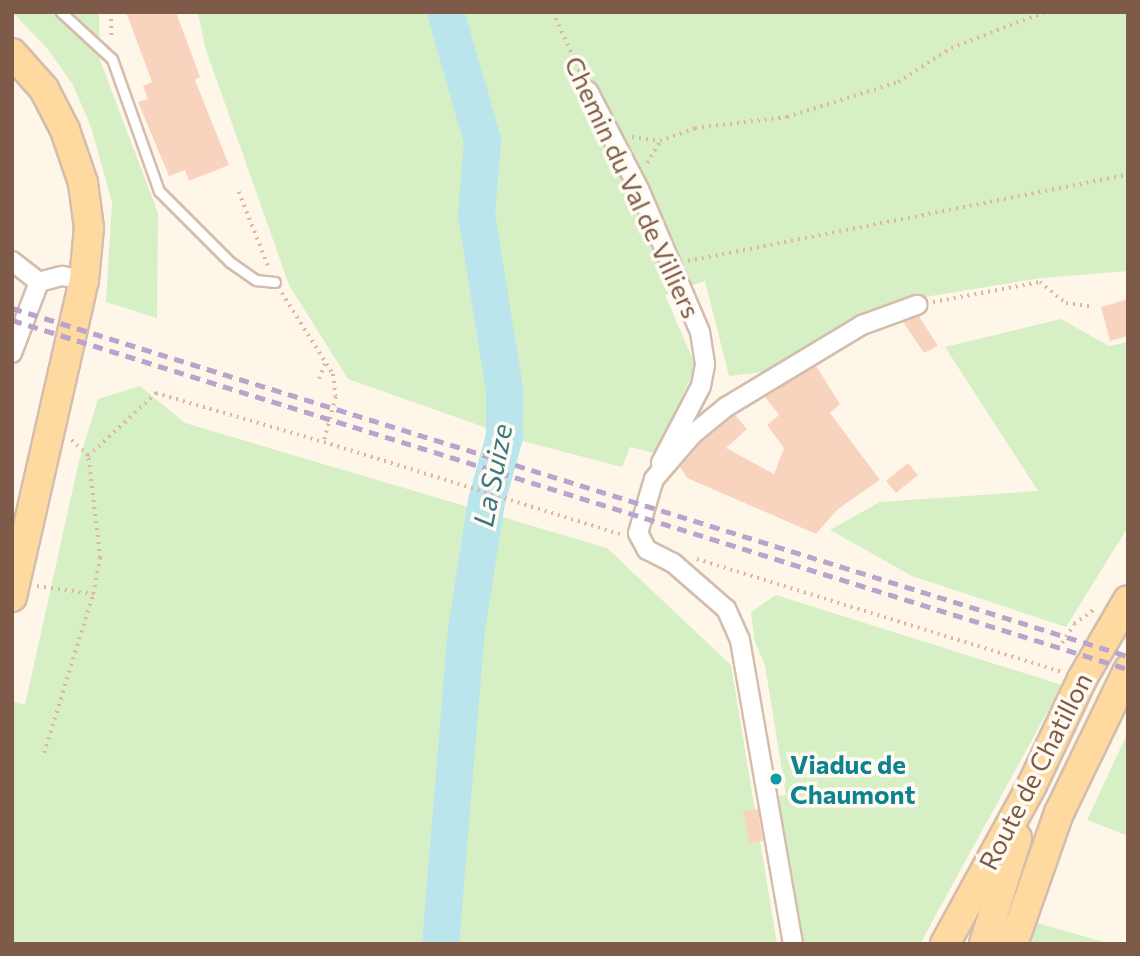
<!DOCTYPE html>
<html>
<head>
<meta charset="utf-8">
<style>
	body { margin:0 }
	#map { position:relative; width:1140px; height:956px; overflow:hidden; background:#fff6ea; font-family:Commissioner,sans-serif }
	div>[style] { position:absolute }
	.green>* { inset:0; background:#d7efc5 }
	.river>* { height:37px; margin:-18.5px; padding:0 18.5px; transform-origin:18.5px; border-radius:18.5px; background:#bae5ec }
	.building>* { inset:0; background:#f8d4be }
	.path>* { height:3.5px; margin-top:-1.75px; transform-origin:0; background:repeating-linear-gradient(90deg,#deb79f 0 2px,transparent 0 7px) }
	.roads { filter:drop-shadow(2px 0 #d4bdad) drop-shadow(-2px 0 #d4bdad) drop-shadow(0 2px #d4bdad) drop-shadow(0 -2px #d4bdad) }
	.lane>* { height:9px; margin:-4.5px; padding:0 4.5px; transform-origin:4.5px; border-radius:4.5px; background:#fff }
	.street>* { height:18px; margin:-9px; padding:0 9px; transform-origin:9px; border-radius:9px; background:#fff }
	.primary>* { height:28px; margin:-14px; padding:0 14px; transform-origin:14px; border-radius:14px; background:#ffdaa0 }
	.rail>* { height:5px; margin-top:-2.5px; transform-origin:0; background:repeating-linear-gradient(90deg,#b9a4cc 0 10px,transparent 0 17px) }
	.dots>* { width:19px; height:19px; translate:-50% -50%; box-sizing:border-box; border:4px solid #fffaf2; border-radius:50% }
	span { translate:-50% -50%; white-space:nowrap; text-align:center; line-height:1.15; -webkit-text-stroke:7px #fffaf2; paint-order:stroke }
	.street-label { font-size:26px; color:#7e5b48 }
	.culture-label { font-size:26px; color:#0d838f; font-weight:700 }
	.left { translate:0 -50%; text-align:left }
	.water-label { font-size:28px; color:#3a7984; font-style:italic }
	.frame { position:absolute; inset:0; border:14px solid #7e5b48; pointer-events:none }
</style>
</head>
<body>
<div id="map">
	<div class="green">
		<i style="clip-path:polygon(12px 12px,99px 12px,100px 60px,158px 213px,157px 318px,106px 302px,112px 202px,91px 127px,73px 85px,47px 48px)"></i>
		<i style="clip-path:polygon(198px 12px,1128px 12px,1128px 271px,1041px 278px,919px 298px,854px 317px,762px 372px,729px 376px,705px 281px,665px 295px,696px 367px,655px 453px,630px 447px,622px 467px,526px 442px,348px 379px,289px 285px,205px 47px)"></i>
		<i style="clip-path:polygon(1061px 319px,1109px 346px,1128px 342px,1128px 527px,1066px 627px,912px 576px,830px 530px,880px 502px,1038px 491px,945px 347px)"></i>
		<i style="clip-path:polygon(140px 386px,185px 423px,607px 548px,731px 665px,777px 944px,12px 944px,12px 701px,25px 705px,79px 461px,98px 399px)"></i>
		<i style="clip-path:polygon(776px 595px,1062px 685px,920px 944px,802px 944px,774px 797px,786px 795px,765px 666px,754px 639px,751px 612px)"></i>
		<i style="clip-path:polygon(1128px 732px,1128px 836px,1087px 820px)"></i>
		<i style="clip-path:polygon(1037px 923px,1111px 944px,1031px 944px)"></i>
	</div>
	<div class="river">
		<i style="left:440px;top:944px;width:316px;rotate:-85.3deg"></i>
		<i style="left:466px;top:629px;width:130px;rotate:-81.1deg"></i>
		<i style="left:486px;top:501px;width:67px;rotate:-74.5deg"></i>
		<i style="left:504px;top:436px;width:47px;rotate:-90deg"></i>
		<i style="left:504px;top:389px;width:177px;rotate:-99.1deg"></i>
		<i style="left:476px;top:214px;width:74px;rotate:-85.4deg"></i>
		<i style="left:482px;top:140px;width:133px;rotate:-106.1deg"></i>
	</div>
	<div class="building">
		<i style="clip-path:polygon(126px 12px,176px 12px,200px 77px,195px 80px,229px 165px,189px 181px,185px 170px,169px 176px,138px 102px,148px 99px,143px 86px,152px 82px)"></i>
		<i style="clip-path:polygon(1128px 299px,1128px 336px,1110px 341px,1101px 307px)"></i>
		<i style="clip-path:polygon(919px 316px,938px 346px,924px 353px,903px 322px)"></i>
		<i style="clip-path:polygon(816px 366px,840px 404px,830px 413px,880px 480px,838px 509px,816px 534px,687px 478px,680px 467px,702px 442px,735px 415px,747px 429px,726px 448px,774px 474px,784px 448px,767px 425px,779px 415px,765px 397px)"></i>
		<i style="clip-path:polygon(908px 463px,918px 475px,896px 493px,886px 481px)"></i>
		<i style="clip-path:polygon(758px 809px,763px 841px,749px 843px,743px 811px)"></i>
	</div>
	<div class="path">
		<i style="left:111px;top:12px;width:27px;rotate:88deg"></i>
		<i style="left:553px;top:12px;width:70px;rotate:65.6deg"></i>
		<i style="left:632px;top:137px;width:28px;rotate:8deg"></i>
		<i style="left:660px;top:141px;width:37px;rotate:-20deg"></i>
		<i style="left:695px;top:128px;width:93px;rotate:-6.8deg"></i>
		<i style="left:787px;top:117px;width:116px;rotate:-17.5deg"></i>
		<i style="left:898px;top:82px;width:63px;rotate:-32.7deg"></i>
		<i style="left:951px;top:48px;width:101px;rotate:-21deg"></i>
		<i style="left:647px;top:163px;width:26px;rotate:-59deg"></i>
		<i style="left:239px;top:192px;width:82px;rotate:68.5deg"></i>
		<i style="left:688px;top:261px;width:448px;rotate:-11.1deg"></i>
		<i style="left:282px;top:293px;width:96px;rotate:57.8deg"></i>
		<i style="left:333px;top:374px;width:23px;rotate:83deg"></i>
		<i style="left:336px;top:397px;width:47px;rotate:104.9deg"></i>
		<i style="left:324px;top:442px;width:310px;rotate:17.3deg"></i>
		<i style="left:933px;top:302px;width:109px;rotate:-10.6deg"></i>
		<i style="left:1040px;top:282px;width:33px;rotate:39deg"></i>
		<i style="left:1066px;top:303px;width:27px;rotate:8deg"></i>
		<i style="left:319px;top:379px;width:20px;rotate:-70deg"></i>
		<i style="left:88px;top:456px;width:93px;rotate:-42.8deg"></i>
		<i style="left:156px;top:393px;width:175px;rotate:16.3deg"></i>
		<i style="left:697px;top:559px;width:381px;rotate:17.2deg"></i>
		<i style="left:37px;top:586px;width:57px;rotate:8.1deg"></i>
		<i style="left:1062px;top:643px;width:22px;rotate:-58deg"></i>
		<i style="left:1074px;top:624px;width:26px;rotate:-36deg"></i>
		<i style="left:44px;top:753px;width:166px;rotate:-72.9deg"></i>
		<i style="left:93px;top:594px;width:37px;rotate:-79deg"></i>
		<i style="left:100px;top:558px;width:103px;rotate:-96.7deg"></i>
		<i style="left:88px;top:456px;width:23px;rotate:-137deg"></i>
	</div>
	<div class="roads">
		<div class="lane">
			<i style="left:61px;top:12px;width:69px;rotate:42.7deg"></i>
			<i style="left:112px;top:59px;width:140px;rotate:70.4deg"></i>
			<i style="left:159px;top:191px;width:100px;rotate:45deg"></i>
			<i style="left:230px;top:262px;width:32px;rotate:35deg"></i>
			<i style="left:256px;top:280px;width:19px;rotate:6deg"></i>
		</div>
		<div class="street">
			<i style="left:588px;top:91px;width:110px;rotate:62.5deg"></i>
			<i style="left:639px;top:189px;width:155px;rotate:66.9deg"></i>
			<i style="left:700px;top:332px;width:33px;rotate:81deg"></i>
			<i style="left:705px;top:365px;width:21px;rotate:101deg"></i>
			<i style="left:701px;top:386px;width:87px;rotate:117.5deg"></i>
			<i style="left:12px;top:261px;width:34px;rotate:38deg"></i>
			<i style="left:12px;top:353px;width:76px;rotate:-69.2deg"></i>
			<i style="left:39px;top:282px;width:24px;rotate:-15deg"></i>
			<i style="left:62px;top:276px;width:22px;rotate:10deg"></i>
			<i style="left:793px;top:944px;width:309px;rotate:-99.9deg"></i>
			<i style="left:740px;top:640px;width:34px;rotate:-114deg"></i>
			<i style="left:726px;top:609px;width:70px;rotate:-139deg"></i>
			<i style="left:673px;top:563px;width:29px;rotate:-153deg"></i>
			<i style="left:647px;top:550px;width:19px;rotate:-118deg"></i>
			<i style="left:638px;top:533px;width:56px;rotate:-73.5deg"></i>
			<i style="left:654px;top:479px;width:60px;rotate:-49.1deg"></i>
			<i style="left:693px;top:434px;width:43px;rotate:-39.3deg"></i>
			<i style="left:726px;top:407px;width:159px;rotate:-31.1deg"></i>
			<i style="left:862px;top:325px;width:59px;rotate:-20deg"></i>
		</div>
		<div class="primary">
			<i style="left:12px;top:53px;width:48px;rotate:48.4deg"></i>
			<i style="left:44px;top:89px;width:46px;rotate:62.9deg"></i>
			<i style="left:65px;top:130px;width:56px;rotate:71.2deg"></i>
			<i style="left:83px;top:183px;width:45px;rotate:82.4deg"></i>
			<i style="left:89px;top:228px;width:52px;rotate:95.5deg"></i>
			<i style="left:84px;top:280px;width:325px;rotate:102.8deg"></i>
			<i style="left:945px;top:944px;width:181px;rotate:-61.3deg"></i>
			<i style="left:1032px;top:785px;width:117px;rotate:-64.7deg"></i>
			<i style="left:1082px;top:679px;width:91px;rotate:-59.8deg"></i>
			<i style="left:984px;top:944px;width:111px;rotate:-72.7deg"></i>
			<i style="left:1013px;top:944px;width:139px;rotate:-70.7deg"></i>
			<i style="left:1059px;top:813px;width:159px;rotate:-64.2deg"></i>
		</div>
	</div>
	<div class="rail">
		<i style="left:12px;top:308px;width:1169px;rotate:17.32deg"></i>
		<i style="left:12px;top:320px;width:1169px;rotate:17.37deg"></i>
	</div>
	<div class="dots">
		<i style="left:776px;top:779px;background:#0f9aa8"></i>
	</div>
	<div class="street-label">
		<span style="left:633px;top:187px;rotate:65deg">Chemin du Val de Villiers</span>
		<span style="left:1035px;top:771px;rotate:-63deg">Route de Chatillon</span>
	</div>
	<div class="culture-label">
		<span class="left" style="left:790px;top:779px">Viaduc de<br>Chaumont</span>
	</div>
	<div class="water-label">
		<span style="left:492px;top:475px;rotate:-79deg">La Suize</span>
	</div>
	<div class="frame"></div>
</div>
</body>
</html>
